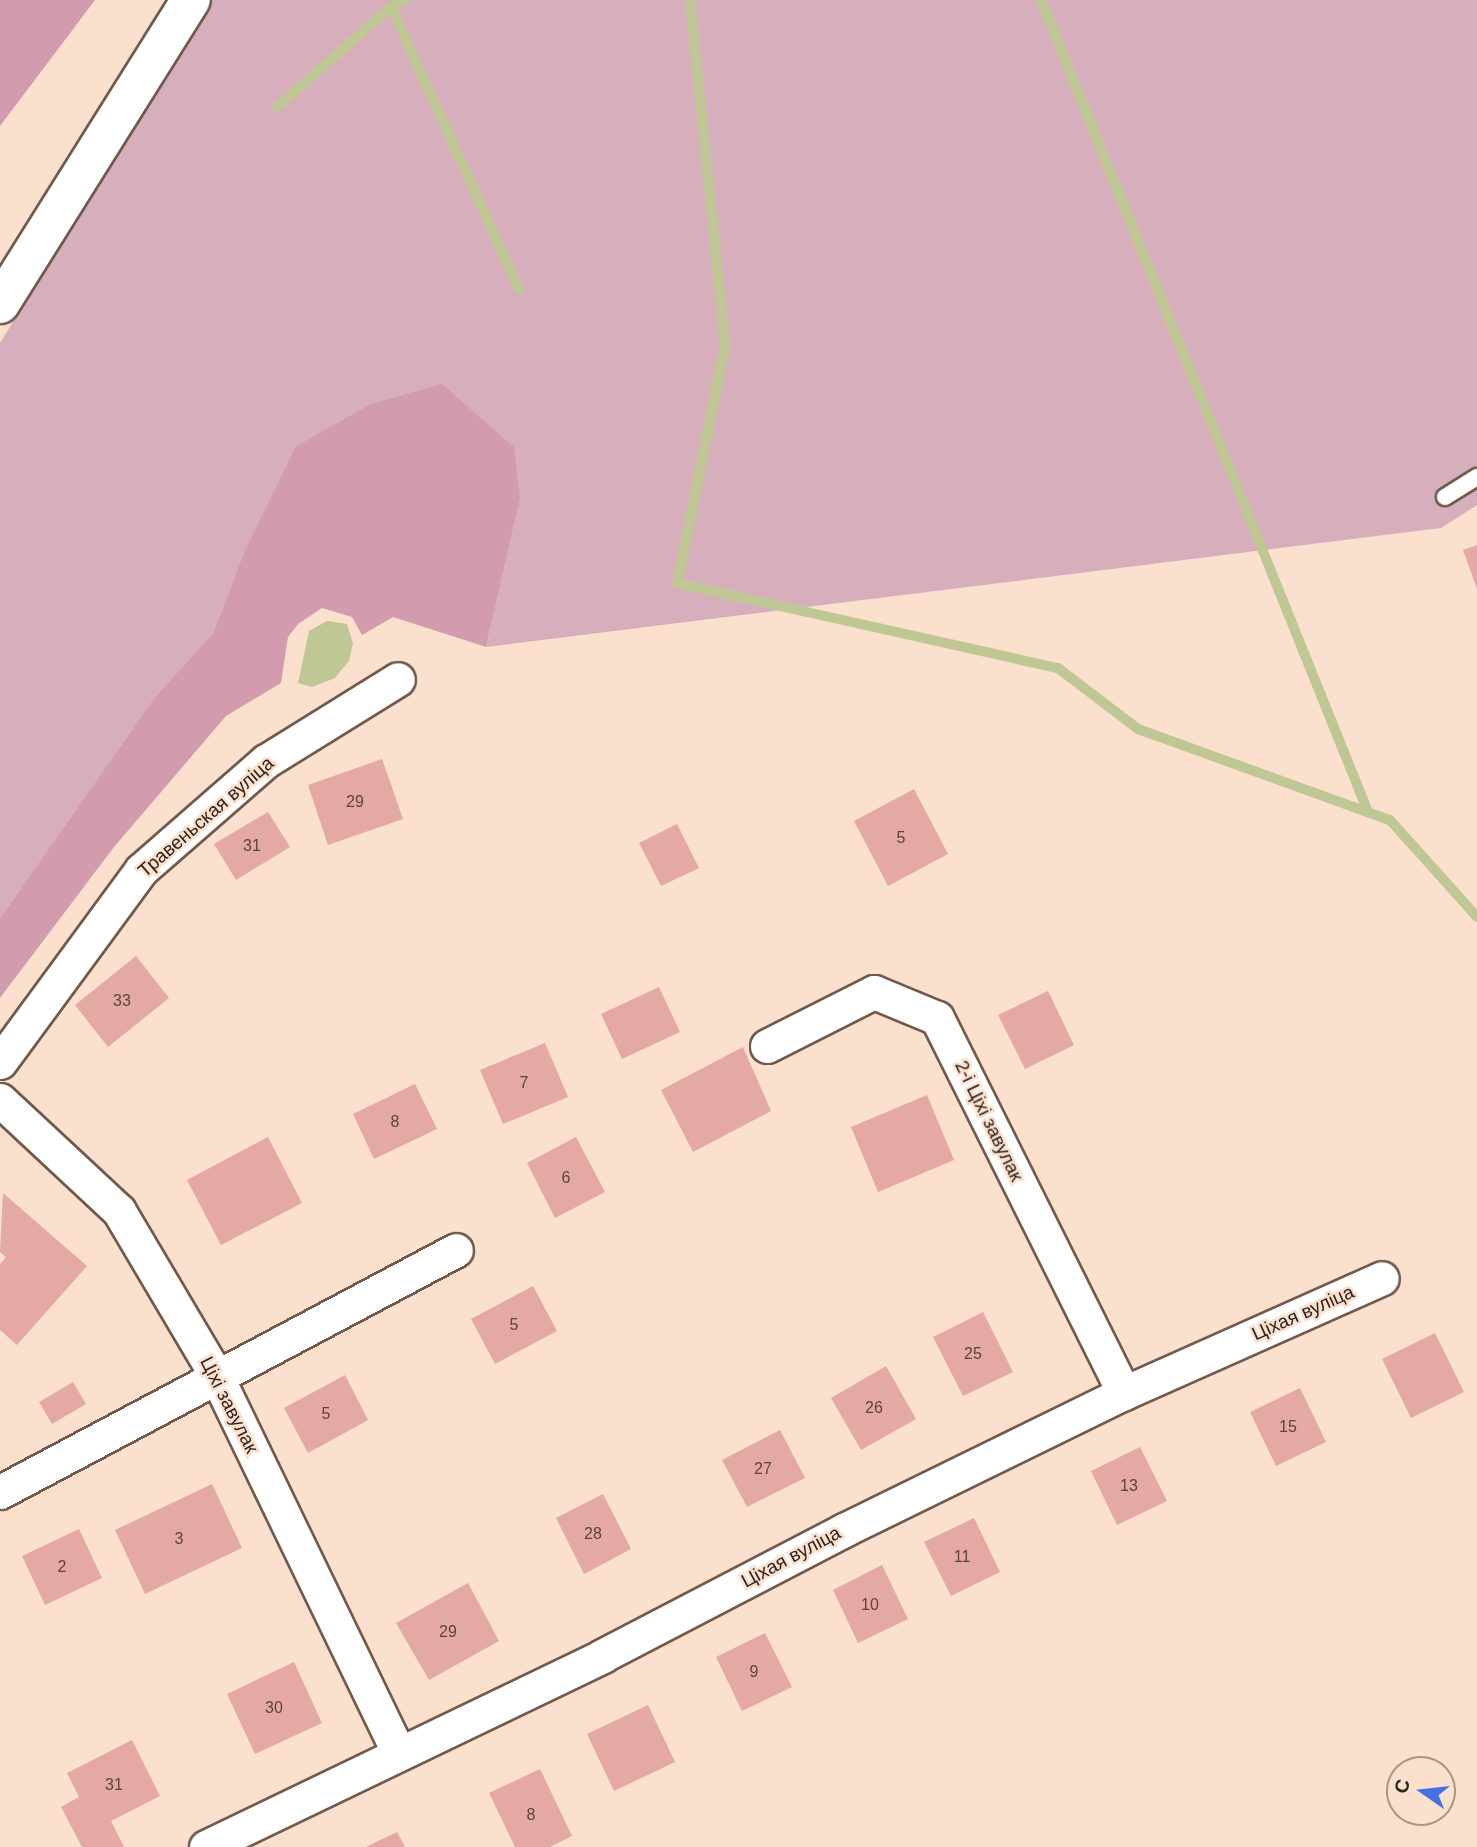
<!DOCTYPE html>
<html>
<head>
<meta charset="utf-8">
<style>
	body { margin:0 }
	#map { position:relative; width:1477px; height:1847px; overflow:hidden; background:#fbe0ce; font-family:Helvetica,sans-serif }
	div>[style] { position:absolute }
	.green>* { inset:0; background:#d7aebc }
	.forest>* { inset:0; background:#d29bae }
	.water>* { inset:0; background:#bfc894 }
	.stream>* { height:10px; margin:-5px; padding:0 5px; transform-origin:5px; border-radius:5px; background:#bfc894 }
	.building>* { inset:0; background:#e4a9a3 }
	.roads { filter:drop-shadow(2px 0 #715a4b) drop-shadow(-2px 0 #715a4b) drop-shadow(0 2px #715a4b) drop-shadow(0 -2px #715a4b) }
	.lane>* { height:16px; margin:-8px; padding:0 8px; transform-origin:8px; border-radius:8px; background:#fff }
	.street>* { height:33px; margin:-16.5px; padding:0 16.5px; transform-origin:16.5px; border-radius:16.5px; background:#fff }
	.secondary>* { height:38px; margin:-19px; padding:0 19px; transform-origin:19px; border-radius:19px; background:#fff }
	span { translate:-50% -50%; white-space:nowrap; text-align:center; line-height:1.15; -webkit-text-stroke:5px #fbe0ce; paint-order:stroke }
	.number-label { font-size:16px; color:#5b453e }
	.number-label span { -webkit-text-stroke-width:0 }
	.street-label { font-size:19px; color:#2d241d }
	.north { position:absolute; left:1386px; top:1756px; width:70px; height:70px; box-sizing:border-box; background:#fbe0ce; border:2px solid #a99587; border-radius:50%; rotate:284deg; font-size:19px; font-weight:700; line-height:28px; text-align:center; color:#2d241d }
	.north::after { content:''; display:block; margin:auto; width:24px; height:32px; background:#4570e2; clip-path:polygon(50% 0,100% 100%,50% 72%,0 100%) }
</style>
</head>
<body>
<div id="map">
	<div class="green">
		<i style="clip-path:polygon(212px 0,1477px 0,1477px 505px,1441px 528px,486px 647px,520px 500px,295px 447px,244px 552px,213px 633px,154px 698px,0 918px,0 343px)"></i>
	</div>
	<div class="forest">
		<i style="clip-path:polygon(0 0,95px 0,0 126px)"></i>
		<i style="clip-path:polygon(442px 384px,514px 447px,520px 500px,486px 647px,393px 617px,362px 635px,352px 617px,322px 608px,298px 624px,288px 637px,281px 683px,226px 716px,114px 847px,0 998px,0 918px,154px 698px,213px 633px,244px 552px,295px 447px,371px 404px)"></i>
	</div>
	<div class="water">
		<i style="clip-path:polygon(327px 621px,347px 624px,353px 643px,349px 661px,335px 678px,312px 687px,298px 683px,309px 631px)"></i>
	</div>
	<div class="stream">
		<i style="left:690px;top:0;width:348px;rotate:84.2deg"></i>
		<i style="left:725px;top:346px;width:242px;rotate:101.4deg"></i>
		<i style="left:677px;top:583px;width:390px;rotate:12.6deg"></i>
		<i style="left:1058px;top:668px;width:101px;rotate:37.3deg"></i>
		<i style="left:1138px;top:729px;width:268px;rotate:19.9deg"></i>
		<i style="left:1390px;top:820px;width:130px;rotate:48.1deg"></i>
		<i style="left:1041px;top:0;width:875px;rotate:68.06deg"></i>
		<i style="left:391px;top:7px;width:15px;rotate:-28deg"></i>
		<i style="left:277px;top:107px;width:152px;rotate:-41.3deg"></i>
		<i style="left:391px;top:7px;width:310px;rotate:65.6deg"></i>
	</div>
	<div class="building">
		<i style="clip-path:polygon(1477px 545px,1477px 589px,1463px 550px)"></i>
		<i style="clip-path:polygon(382px 759px,403px 819px,328px 845px,308px 785px)"></i>
		<i style="clip-path:polygon(914px 789px,948px 854px,888px 886px,854px 821px)"></i>
		<i style="clip-path:polygon(268px 812px,290px 847px,236px 880px,214px 844px)"></i>
		<i style="clip-path:polygon(677px 824px,699px 868px,661px 886px,639px 843px)"></i>
		<i style="clip-path:polygon(136px 956px,169px 998px,108px 1047px,75px 1005px)"></i>
		<i style="clip-path:polygon(659px 987px,680px 1032px,622px 1059px,601px 1014px)"></i>
		<i style="clip-path:polygon(1048px 991px,1074px 1045px,1025px 1069px,998px 1015px)"></i>
		<i style="clip-path:polygon(545px 1043px,568px 1097px,503px 1124px,480px 1070px)"></i>
		<i style="clip-path:polygon(743px 1047px,771px 1111px,693px 1152px,661px 1090px)"></i>
		<i style="clip-path:polygon(415px 1084px,437px 1129px,374px 1159px,353px 1114px)"></i>
		<i style="clip-path:polygon(927px 1095px,954px 1160px,878px 1192px,851px 1127px)"></i>
		<i style="clip-path:polygon(268px 1137px,302px 1203px,221px 1245px,187px 1180px)"></i>
		<i style="clip-path:polygon(576px 1137px,605px 1192px,555px 1218px,527px 1163px)"></i>
		<i style="clip-path:polygon(3px 1193px,87px 1266px,17px 1345px,0 1330px,0 1264px,6px 1257px,0 1252px)"></i>
		<i style="clip-path:polygon(533px 1286px,557px 1331px,495px 1364px,471px 1319px)"></i>
		<i style="clip-path:polygon(983px 1312px,1013px 1372px,963px 1396px,933px 1337px)"></i>
		<i style="clip-path:polygon(1435px 1333px,1464px 1392px,1411px 1418px,1382px 1359px)"></i>
		<i style="clip-path:polygon(886px 1366px,916px 1419px,861px 1450px,831px 1398px)"></i>
		<i style="clip-path:polygon(345px 1375px,368px 1420px,308px 1453px,284px 1408px)"></i>
		<i style="clip-path:polygon(73px 1382px,86px 1404px,52px 1424px,39px 1402px)"></i>
		<i style="clip-path:polygon(1300px 1388px,1326px 1442px,1276px 1466px,1250px 1412px)"></i>
		<i style="clip-path:polygon(780px 1430px,805px 1478px,747px 1507px,722px 1460px)"></i>
		<i style="clip-path:polygon(1140px 1447px,1167px 1501px,1117px 1525px,1091px 1471px)"></i>
		<i style="clip-path:polygon(212px 1484px,242px 1548px,145px 1594px,115px 1530px)"></i>
		<i style="clip-path:polygon(603px 1494px,631px 1549px,584px 1574px,556px 1518px)"></i>
		<i style="clip-path:polygon(974px 1518px,1000px 1572px,951px 1596px,924px 1542px)"></i>
		<i style="clip-path:polygon(79px 1529px,102px 1578px,45px 1605px,22px 1556px)"></i>
		<i style="clip-path:polygon(882px 1565px,908px 1619px,858px 1643px,833px 1590px)"></i>
		<i style="clip-path:polygon(468px 1583px,499px 1641px,429px 1680px,396px 1623px)"></i>
		<i style="clip-path:polygon(765px 1633px,792px 1687px,742px 1711px,716px 1657px)"></i>
		<i style="clip-path:polygon(294px 1662px,322px 1723px,255px 1754px,227px 1694px)"></i>
		<i style="clip-path:polygon(648px 1705px,675px 1762px,614px 1791px,587px 1734px)"></i>
		<i style="clip-path:polygon(132px 1740px,160px 1796px,111px 1821px,124px 1847px,82px 1847px,61px 1807px,79px 1797px,67px 1773px)"></i>
		<i style="clip-path:polygon(540px 1769px,572px 1836px,550px 1847px,515px 1847px,489px 1793px)"></i>
		<i style="clip-path:polygon(397px 1832px,405px 1847px,366px 1847px)"></i>
	</div>
	<div class="roads">
		<div class="lane">
			<i style="left:1445px;top:497px;width:38px;rotate:-32deg"></i>
		</div>
		<div class="street">
			<i style="left:767px;top:1046px;width:120px;rotate:-26.8deg"></i>
			<i style="left:874px;top:992px;width:68px;rotate:22.4deg"></i>
			<i style="left:937px;top:1018px;width:419px;rotate:63.5deg"></i>
			<i style="left:0;top:1062px;width:238px;rotate:-53.7deg"></i>
			<i style="left:141px;top:870px;width:166px;rotate:-41.1deg"></i>
			<i style="left:266px;top:761px;width:155px;rotate:-31.8deg"></i>
			<i style="left:0;top:1100px;width:163px;rotate:43deg"></i>
			<i style="left:119px;top:1211px;width:191px;rotate:59.4deg"></i>
			<i style="left:216px;top:1375px;width:419px;rotate:64.2deg"></i>
			<i style="left:0;top:1492px;width:516px;rotate:-27.95deg"></i>
			<i style="left:206px;top:1847px;width:440px;rotate:-25.7deg"></i>
			<i style="left:602px;top:1656px;width:273px;rotate:-27.5deg"></i>
			<i style="left:844px;top:1530px;width:312px;rotate:-26.1deg"></i>
			<i style="left:1124px;top:1393px;width:282px;rotate:-24deg"></i>
		</div>
		<div class="secondary">
			<i style="left:0;top:304px;width:359px;rotate:-57.9deg"></i>
		</div>
	</div>
	<div class="number-label">
		<span style="left:355px;top:802px">29</span>
		<span style="left:901px;top:838px">5</span>
		<span style="left:252px;top:846px">31</span>
		<span style="left:122px;top:1001px">33</span>
		<span style="left:524px;top:1083px">7</span>
		<span style="left:395px;top:1122px">8</span>
		<span style="left:566px;top:1178px">6</span>
		<span style="left:514px;top:1325px">5</span>
		<span style="left:973px;top:1354px">25</span>
		<span style="left:874px;top:1408px">26</span>
		<span style="left:326px;top:1414px">5</span>
		<span style="left:1288px;top:1427px">15</span>
		<span style="left:763px;top:1469px">27</span>
		<span style="left:1129px;top:1486px">13</span>
		<span style="left:593px;top:1534px">28</span>
		<span style="left:179px;top:1539px">3</span>
		<span style="left:962px;top:1557px">11</span>
		<span style="left:62px;top:1567px">2</span>
		<span style="left:870px;top:1605px">10</span>
		<span style="left:448px;top:1632px">29</span>
		<span style="left:754px;top:1672px">9</span>
		<span style="left:274px;top:1708px">30</span>
		<span style="left:114px;top:1785px">31</span>
		<span style="left:531px;top:1815px">8</span>
	</div>
	<div class="street-label">
		<span style="left:206px;top:817px;rotate:-41deg">Травеньская вуліца</span>
		<span style="left:989px;top:1121px;rotate:64deg">2-і Ціхі завулак</span>
		<span style="left:1303px;top:1313px;rotate:-24deg">Ціхая вуліца</span>
		<span style="left:229px;top:1405px;rotate:63deg">Ціхі завулак</span>
		<span style="left:791px;top:1557px;rotate:-28deg">Ціхая вуліца</span>
	</div>
	<div class="north">С</div>
</div>
</body>
</html>
